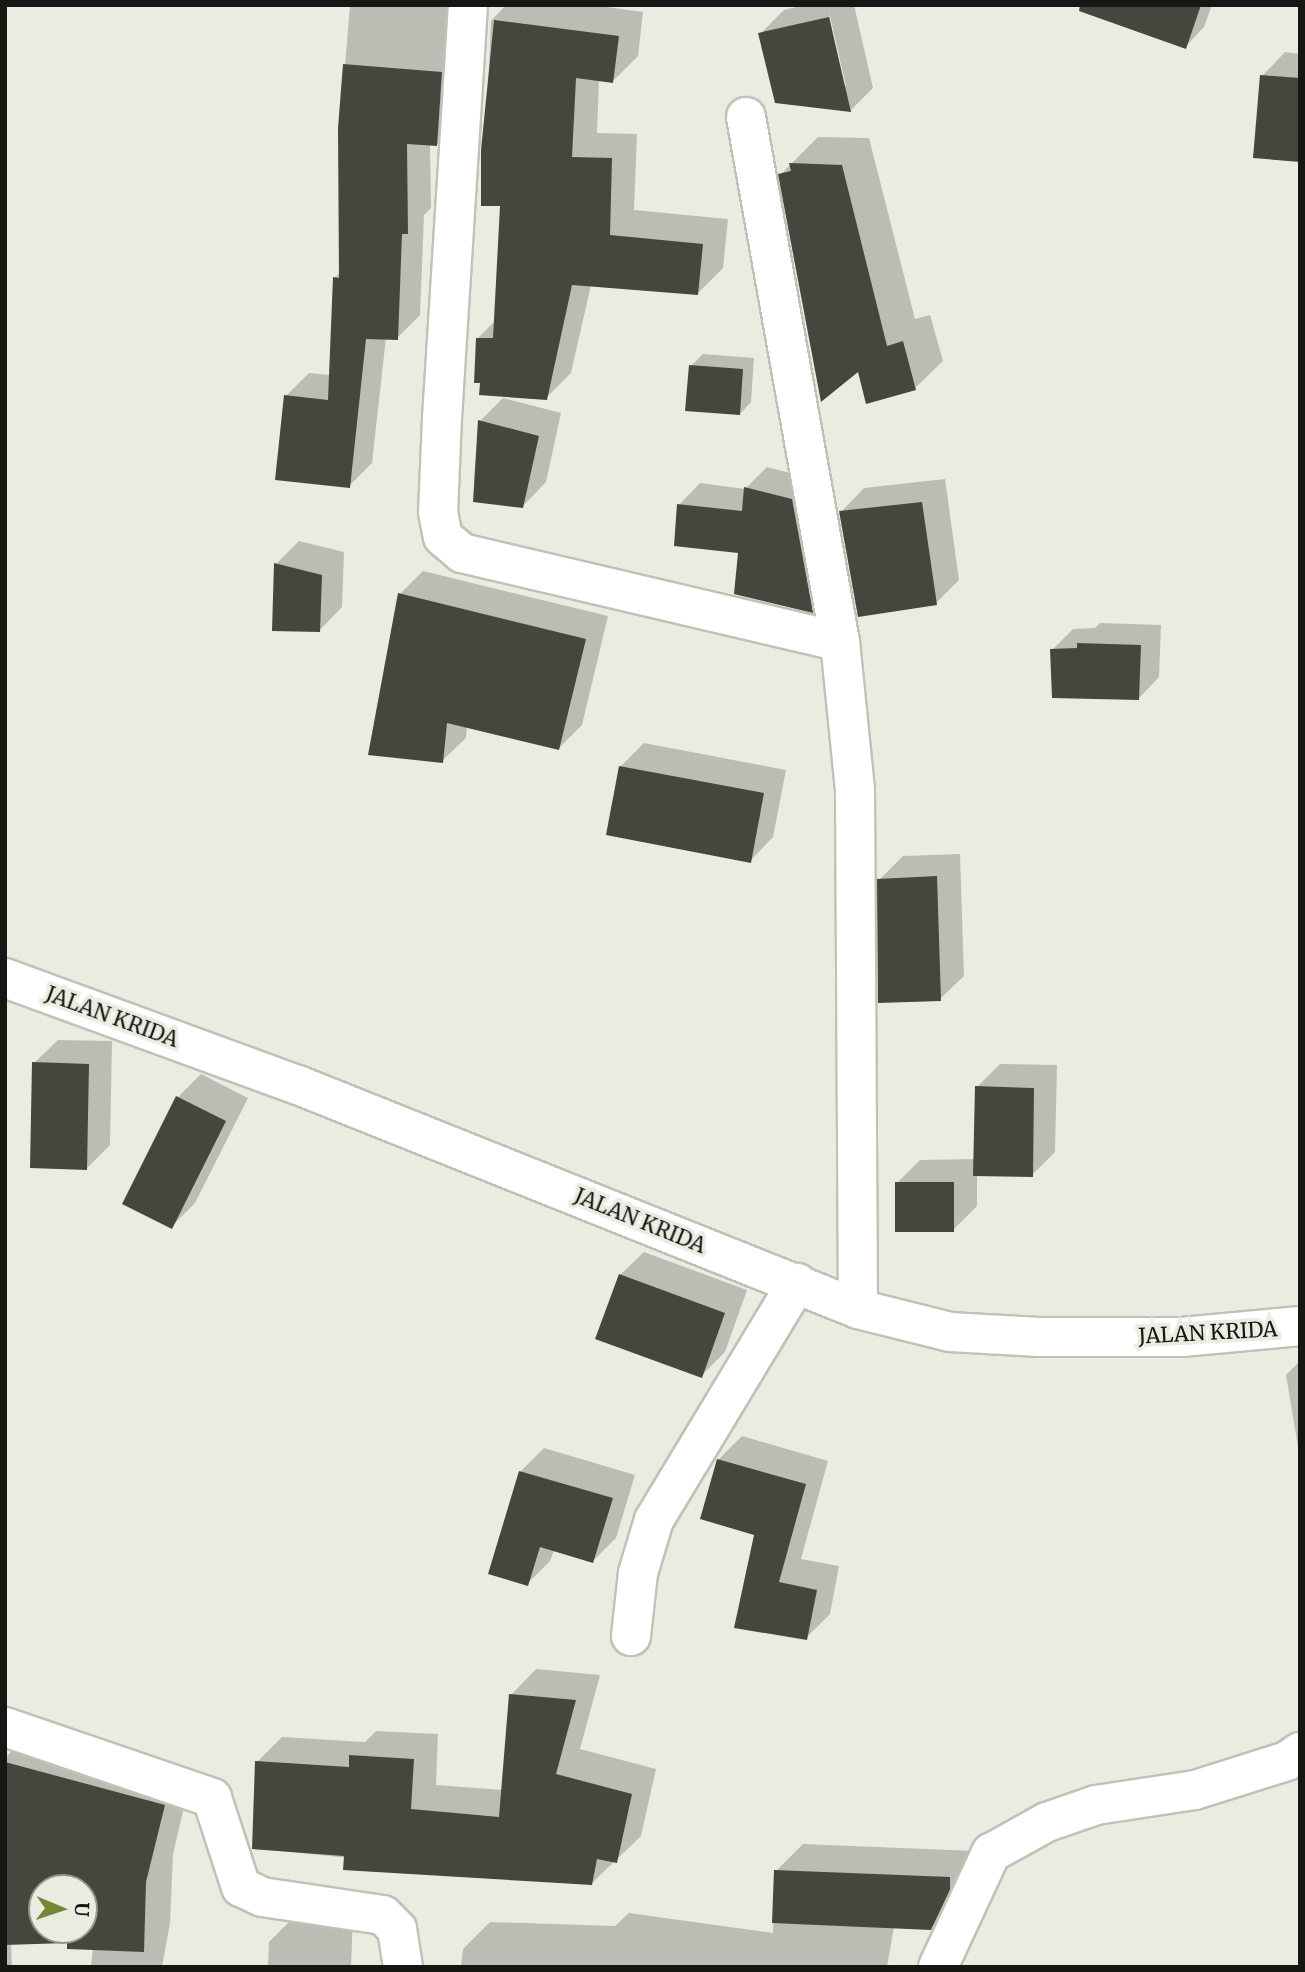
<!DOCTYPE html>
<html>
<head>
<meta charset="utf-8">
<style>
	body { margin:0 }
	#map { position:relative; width:1305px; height:1972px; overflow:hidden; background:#e9ede1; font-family:Merriweather,serif }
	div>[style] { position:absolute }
	.shadow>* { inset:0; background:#0003 }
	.building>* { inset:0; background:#44473e }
	.roads { filter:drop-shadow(2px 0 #bfc3b7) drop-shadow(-2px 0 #bfc3b7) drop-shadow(0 2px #bfc3b7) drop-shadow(0 -2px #bfc3b7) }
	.street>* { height:38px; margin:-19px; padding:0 19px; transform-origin:19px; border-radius:19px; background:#fff }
	.secondary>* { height:38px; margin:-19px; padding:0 19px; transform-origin:19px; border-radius:19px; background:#fff }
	span { translate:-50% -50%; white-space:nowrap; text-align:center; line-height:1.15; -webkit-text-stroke:7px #e9ede1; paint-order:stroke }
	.street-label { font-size:21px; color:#161713 }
	.frame { position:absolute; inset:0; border:7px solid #161713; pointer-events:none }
	.north { position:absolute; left:28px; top:1874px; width:70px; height:70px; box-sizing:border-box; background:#e9ede1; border:2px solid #95978f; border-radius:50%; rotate:92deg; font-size:19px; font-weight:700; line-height:28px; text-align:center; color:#161713 }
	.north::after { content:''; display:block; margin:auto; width:24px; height:32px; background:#758737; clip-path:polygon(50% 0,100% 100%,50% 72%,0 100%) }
</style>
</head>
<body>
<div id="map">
	<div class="shadow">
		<i style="clip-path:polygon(350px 5px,467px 5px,460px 121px,437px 145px,430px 144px,431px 208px,424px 215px,420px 315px,397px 338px,386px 338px,372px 463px,349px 486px,286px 396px,309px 373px,331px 375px,335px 278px,341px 271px,340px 128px)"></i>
		<i style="clip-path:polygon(506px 5px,593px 5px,643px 12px,638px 56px,613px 81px,599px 79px,597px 133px,637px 134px,634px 210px,728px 219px,723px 268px,698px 293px,591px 285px,571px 373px,546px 398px,477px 339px,496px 320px,502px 205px,483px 204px,491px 21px)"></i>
		<i style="clip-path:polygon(evenodd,805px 5px,854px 5px,873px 88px,850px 111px,760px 34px,784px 10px,805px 5px,828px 8px,846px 86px,843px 86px,828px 8px)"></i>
		<i style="clip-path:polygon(1145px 5px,1212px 5px,1204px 27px,1185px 47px)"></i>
		<i style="clip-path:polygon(1285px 52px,1300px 54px,1300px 160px,1262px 76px)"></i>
		<i style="clip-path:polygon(818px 137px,869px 138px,915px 319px,930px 315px,943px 361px,915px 388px,859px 369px,780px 175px)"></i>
		<i style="clip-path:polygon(703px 354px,754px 358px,751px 402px,740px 414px,691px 366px)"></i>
		<i style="clip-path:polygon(503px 398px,561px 413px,546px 482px,523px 506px,480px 421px)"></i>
		<i style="clip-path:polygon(767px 467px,813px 479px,833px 590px,812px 611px,679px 505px,700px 483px,745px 489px)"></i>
		<i style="clip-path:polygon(945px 479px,959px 580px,936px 603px,841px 512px,864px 488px)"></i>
		<i style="clip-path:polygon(299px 541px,344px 552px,342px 607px,319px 631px,276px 564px)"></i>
		<i style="clip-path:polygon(423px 571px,608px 616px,582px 725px,559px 748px,467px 726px,466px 738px,442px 761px,400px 594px)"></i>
		<i style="clip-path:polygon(1100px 623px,1161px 625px,1159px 677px,1139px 698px,1052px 650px,1073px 629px,1095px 628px)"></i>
		<i style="clip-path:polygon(644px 743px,786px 770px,773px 837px,750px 861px,620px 767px)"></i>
		<i style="clip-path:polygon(960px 854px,964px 976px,940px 999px,879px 880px,903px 856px)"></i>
		<i style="clip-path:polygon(58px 1040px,112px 1041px,110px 1145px,86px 1169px,34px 1063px)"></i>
		<i style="clip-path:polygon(1000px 1064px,1057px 1065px,1055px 1152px,1032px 1175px,977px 1174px,977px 1206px,953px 1230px,897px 1183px,920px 1160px,975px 1159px,977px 1087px)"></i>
		<i style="clip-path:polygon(201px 1074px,248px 1098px,195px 1203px,171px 1227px,178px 1097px)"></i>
		<i style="clip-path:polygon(644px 1252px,747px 1290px,725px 1352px,701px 1376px,620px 1275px)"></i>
		<i style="clip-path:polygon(1300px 1361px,1300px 1459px,1286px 1375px)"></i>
		<i style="clip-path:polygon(742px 1436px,828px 1461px,801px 1559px,839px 1566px,830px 1614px,806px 1638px,736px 1626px,756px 1533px,718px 1460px)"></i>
		<i style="clip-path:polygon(544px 1448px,635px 1475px,616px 1538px,593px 1561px,554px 1550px,550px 1561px,527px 1584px,520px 1472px)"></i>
		<i style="clip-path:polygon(536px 1669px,600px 1675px,580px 1749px,656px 1769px,641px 1836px,591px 1884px,253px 1848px,257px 1762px,282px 1737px,365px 1742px,376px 1731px,438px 1734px,436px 1785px,503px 1790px,511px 1695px)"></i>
		<i style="clip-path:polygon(evenodd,28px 1735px,191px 1778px,173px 1854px,170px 1923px,162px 1967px,91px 1967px,93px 1948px,69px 1941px,11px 1943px,12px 1967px,5px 1967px,5px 1758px,28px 1735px,42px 1888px,84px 1888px,84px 1930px,42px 1930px,42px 1888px)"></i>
		<i style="clip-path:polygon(803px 1844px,976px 1851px,957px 1901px,930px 1928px,894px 1927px,887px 1967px,461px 1967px,463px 1949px,490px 1922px,615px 1926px,629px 1913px,773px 1933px,776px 1871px)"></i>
		<i style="clip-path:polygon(296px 1915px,353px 1917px,351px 1967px,268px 1967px,269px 1942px)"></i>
	</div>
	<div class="building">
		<i style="clip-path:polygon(1080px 5px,1201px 5px,1186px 49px,1079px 11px)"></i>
		<i style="clip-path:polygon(829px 17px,851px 112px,775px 103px,758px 33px)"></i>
		<i style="clip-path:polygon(494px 20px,619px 36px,613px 83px,576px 78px,572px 157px,612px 158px,610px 235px,703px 244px,698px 295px,572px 285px,547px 400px,479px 395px,480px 383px,474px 383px,476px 338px,493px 338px,500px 206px,481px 206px,481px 150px)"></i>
		<i style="clip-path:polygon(343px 64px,442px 72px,437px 146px,407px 144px,408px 234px,402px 234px,398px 340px,366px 339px,350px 488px,275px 480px,284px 395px,328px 400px,333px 277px,339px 278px,338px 128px)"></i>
		<i style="clip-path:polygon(1260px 75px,1300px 78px,1300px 162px,1253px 158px)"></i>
		<i style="clip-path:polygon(789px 163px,842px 165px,887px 346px,903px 341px,916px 390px,866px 404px,858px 372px,821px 402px,778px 174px,791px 171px)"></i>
		<i style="clip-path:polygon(689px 365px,743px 369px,740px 415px,685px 411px)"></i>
		<i style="clip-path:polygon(478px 420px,539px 436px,523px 508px,473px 502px)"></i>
		<i style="clip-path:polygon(744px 487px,792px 499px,813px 613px,734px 594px,738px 553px,674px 546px,677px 504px,742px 511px)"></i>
		<i style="clip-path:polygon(922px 502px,937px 605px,858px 617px,839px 511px)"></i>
		<i style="clip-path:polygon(274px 563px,322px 575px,320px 632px,272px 631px)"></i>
		<i style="clip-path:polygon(398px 593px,586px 639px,559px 750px,447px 723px,443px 763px,368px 755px)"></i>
		<i style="clip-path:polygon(1077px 643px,1141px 645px,1139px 700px,1052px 698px,1050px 649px,1077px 648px)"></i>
		<i style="clip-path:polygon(619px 766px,764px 793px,751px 863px,606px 835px)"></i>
		<i style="clip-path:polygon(937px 876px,941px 1001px,878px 1003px,877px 879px)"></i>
		<i style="clip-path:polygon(32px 1062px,89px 1064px,87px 1170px,30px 1168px)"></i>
		<i style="clip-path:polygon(975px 1086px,1034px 1088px,1033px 1177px,973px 1176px)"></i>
		<i style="clip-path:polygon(176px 1096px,226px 1121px,172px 1229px,122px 1204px)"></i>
		<i style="clip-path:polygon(895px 1182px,954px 1182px,954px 1232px,895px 1232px)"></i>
		<i style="clip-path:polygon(619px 1274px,725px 1313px,702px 1378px,595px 1339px)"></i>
		<i style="clip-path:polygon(717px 1459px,806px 1484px,779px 1582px,817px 1590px,807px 1640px,734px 1628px,754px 1535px,700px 1519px)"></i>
		<i style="clip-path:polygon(519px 1471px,613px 1498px,593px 1563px,540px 1547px,528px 1586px,488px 1574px)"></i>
		<i style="clip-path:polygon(509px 1694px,576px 1700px,556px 1774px,632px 1794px,617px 1863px,597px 1859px,592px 1885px,343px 1870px,344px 1856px,252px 1849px,255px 1761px,349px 1767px,349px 1755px,414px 1759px,411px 1809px,499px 1817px)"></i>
		<i style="clip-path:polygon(evenodd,5px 1762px,165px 1805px,146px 1882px,144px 1952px,67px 1949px,67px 1943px,5px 1945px,5px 1762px,42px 1888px,84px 1888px,84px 1930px,42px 1930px,42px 1888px)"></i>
		<i style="clip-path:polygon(774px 1870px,950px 1877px,950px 1890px,931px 1930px,772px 1923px)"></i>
	</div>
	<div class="roads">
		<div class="street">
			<i style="left:468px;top:5px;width:414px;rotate:93.6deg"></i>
			<i style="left:442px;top:418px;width:94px;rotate:92.4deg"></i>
			<i style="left:438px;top:512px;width:25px;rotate:79deg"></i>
			<i style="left:443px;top:537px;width:25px;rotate:40deg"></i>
			<i style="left:462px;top:553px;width:388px;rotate:13.2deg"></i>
			<i style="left:840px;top:642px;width:149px;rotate:84.2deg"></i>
			<i style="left:855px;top:790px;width:519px;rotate:89.67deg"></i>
			<i style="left:746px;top:117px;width:533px;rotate:79.85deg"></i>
			<i style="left:631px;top:1636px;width:63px;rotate:-83.7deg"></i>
			<i style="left:638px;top:1573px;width:55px;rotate:-73.2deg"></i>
			<i style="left:654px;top:1520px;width:277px;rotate:-58.9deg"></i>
			<i style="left:5px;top:1727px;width:219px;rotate:18.9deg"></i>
			<i style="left:212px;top:1798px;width:94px;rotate:72deg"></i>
			<i style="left:241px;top:1887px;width:23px;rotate:25deg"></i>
			<i style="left:262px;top:1897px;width:122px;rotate:8.5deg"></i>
			<i style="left:383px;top:1915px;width:20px;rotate:45deg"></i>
			<i style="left:397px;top:1929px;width:38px;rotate:81deg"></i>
			<i style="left:938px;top:1967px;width:126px;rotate:-65.1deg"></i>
			<i style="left:991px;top:1853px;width:64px;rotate:-29deg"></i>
			<i style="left:1047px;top:1822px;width:52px;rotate:-19.1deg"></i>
			<i style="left:1096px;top:1805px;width:100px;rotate:-8.6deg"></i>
			<i style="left:1195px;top:1790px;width:96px;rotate:-17.5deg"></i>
			<i style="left:1287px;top:1761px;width:16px;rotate:-35deg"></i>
		</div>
		<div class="secondary">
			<i style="left:5px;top:978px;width:312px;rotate:20.1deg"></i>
			<i style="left:298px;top:1085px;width:603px;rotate:21.8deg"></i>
			<i style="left:858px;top:1309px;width:95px;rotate:14deg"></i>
			<i style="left:950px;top:1332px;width:89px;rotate:3.2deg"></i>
			<i style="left:1039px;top:1337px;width:143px"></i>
			<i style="left:1182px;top:1337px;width:119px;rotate:-5.3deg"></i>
		</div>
	</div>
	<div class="street-label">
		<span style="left:112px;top:1017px;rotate:20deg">JALAN KRIDA</span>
		<span style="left:640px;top:1221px;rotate:22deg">JALAN KRIDA</span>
		<span style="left:1208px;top:1333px;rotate:-3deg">JALAN KRIDA</span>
	</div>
	<div class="frame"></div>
	<div class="north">U</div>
</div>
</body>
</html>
